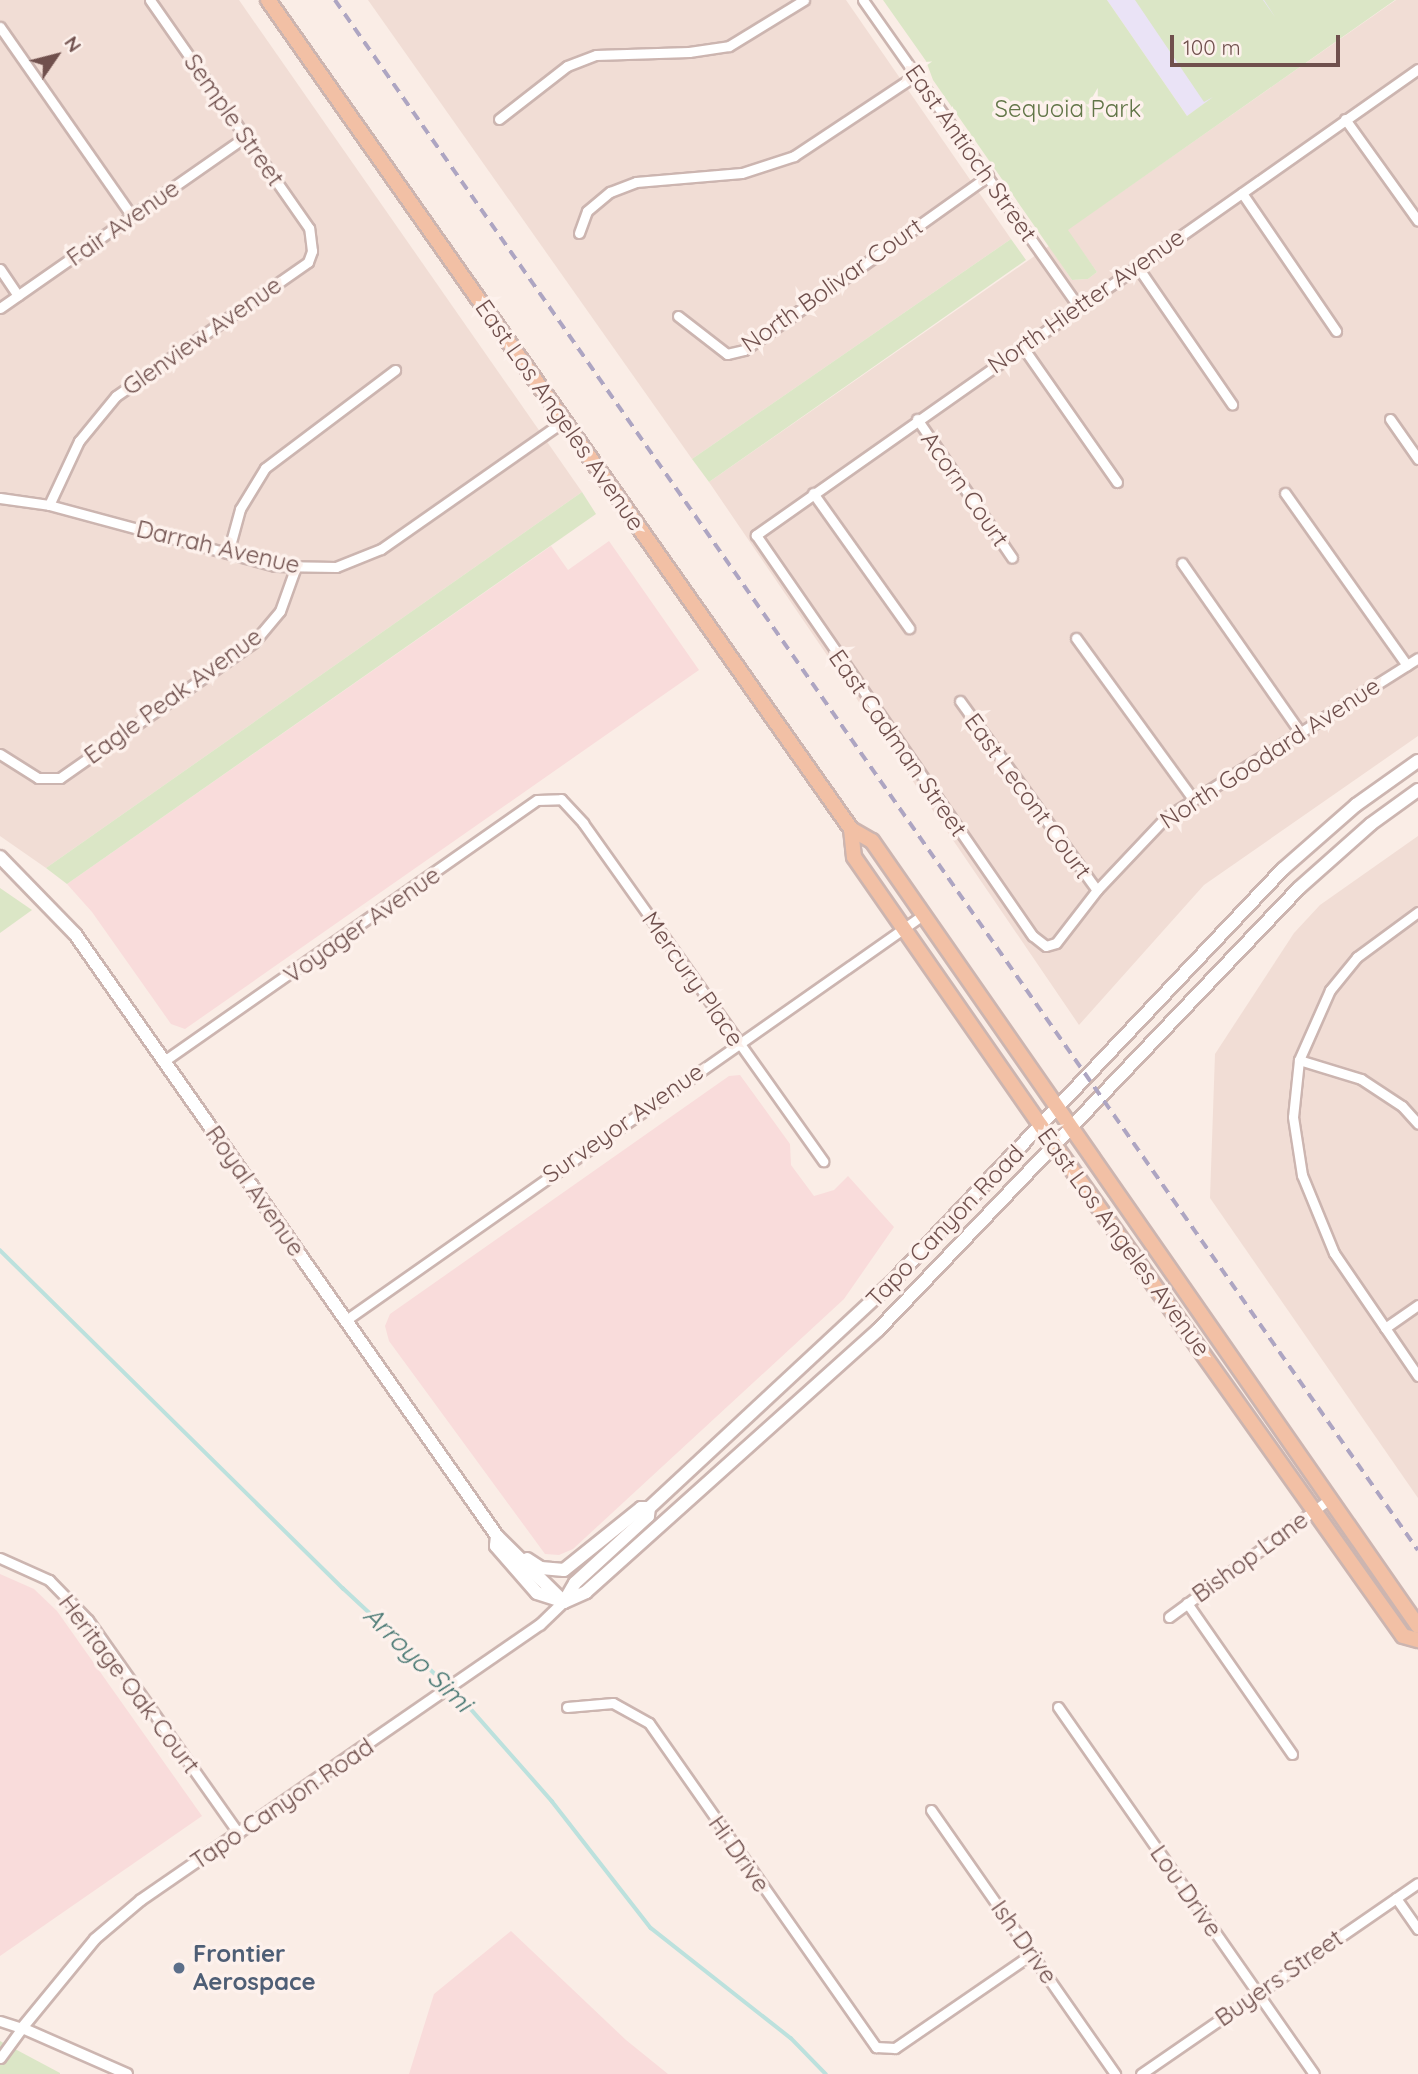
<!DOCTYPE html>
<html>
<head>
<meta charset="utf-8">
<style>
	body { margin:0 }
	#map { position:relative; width:1418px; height:2074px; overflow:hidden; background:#faede6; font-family:Quicksand,sans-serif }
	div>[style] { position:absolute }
	.residential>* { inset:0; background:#f1ddd5 }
	.commercial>* { inset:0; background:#f9dcdb }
	.education>* { inset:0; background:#eae3f6 }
	.green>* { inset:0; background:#dbe6c6 }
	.stream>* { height:3.5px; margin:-1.75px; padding:0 1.75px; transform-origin:1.75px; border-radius:1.75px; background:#bce1dd }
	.roads { filter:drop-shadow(2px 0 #ccb5b0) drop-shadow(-2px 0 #ccb5b0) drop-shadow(0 2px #ccb5b0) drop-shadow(0 -2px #ccb5b0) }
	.minor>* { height:9px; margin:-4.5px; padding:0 4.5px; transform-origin:4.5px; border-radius:4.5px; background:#fff }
	.tertiary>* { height:10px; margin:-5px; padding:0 5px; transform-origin:5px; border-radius:5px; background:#fff }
	.secondary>* { height:12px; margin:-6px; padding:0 6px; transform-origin:6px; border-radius:6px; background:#fff }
	.primary>* { height:14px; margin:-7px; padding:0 7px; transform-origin:7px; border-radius:7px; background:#f2c0a5 }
	.rail>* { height:3.5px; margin-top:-1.75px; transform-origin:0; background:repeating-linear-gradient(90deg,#ada5c2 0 10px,transparent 0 17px) }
	.dots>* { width:19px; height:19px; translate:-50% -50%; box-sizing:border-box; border:4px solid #fdf1ec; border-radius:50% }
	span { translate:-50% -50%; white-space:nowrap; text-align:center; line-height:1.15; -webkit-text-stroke:7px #fdf1ec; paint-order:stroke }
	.park-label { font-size:24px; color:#617547 }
	.street-label { font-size:24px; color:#70504d }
	.service-label { font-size:24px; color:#4e5e75; font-weight:700 }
	.left { translate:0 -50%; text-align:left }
	.water-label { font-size:26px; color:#42746f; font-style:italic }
	.north { position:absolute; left:21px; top:21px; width:70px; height:70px; -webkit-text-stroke:5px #fdf1ec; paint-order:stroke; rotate:55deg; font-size:19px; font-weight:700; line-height:28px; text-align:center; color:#70504d }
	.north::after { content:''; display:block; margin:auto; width:24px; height:32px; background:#70504d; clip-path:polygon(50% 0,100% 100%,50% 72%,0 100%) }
	.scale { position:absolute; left:1170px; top:35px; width:170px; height:32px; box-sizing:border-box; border:4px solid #70504d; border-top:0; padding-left:9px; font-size:21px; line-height:24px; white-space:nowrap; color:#70504d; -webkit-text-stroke:5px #fdf1ec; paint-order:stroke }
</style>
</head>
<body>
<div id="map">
	<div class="residential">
		<i style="clip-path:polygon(0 0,239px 0,582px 492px,46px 868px,0 836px)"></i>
		<i style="clip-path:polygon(368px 0,846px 0,1011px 239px,692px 459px)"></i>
		<i style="clip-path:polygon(1396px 0,1418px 0,1418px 736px,1204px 885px,1079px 1025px,709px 482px,1049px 246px,1072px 280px,1088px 279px,1097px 272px,1067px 230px)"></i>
		<i style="clip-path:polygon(1418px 836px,1418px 1498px,1210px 1198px,1215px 1054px,1294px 933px,1320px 905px)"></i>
	</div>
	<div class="commercial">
		<i style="clip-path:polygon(609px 541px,699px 670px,185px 1029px,171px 1024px,92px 912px,67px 884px,551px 546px,568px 570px)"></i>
		<i style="clip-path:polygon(740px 1075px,790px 1144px,791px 1165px,814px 1196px,834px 1190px,848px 1176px,894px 1227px,844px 1299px,573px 1549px,559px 1555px,545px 1554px,389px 1341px,385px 1326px,390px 1314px,729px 1076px)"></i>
		<i style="clip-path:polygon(0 1574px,34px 1589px,57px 1611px,202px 1816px,0 1956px)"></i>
		<i style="clip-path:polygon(511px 1931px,626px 2040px,668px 2074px,409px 2074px,434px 1994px)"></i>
	</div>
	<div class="education">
		<i style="clip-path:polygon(1107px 0,1352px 0,1187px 116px)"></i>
	</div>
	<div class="green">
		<i style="clip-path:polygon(883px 0,1107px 0,1187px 116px,1213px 97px,1204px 102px,1135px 0,1263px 0,1275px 17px,1264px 0,1395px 0,1068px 230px,1097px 272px,1088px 279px,1072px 280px,933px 80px,926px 61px)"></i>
		<i style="clip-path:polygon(1011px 239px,1026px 260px,709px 482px,692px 459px)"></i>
		<i style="clip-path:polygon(582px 492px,596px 514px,67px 884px,46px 868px)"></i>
		<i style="clip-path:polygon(0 888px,32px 910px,0 933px)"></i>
		<i style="clip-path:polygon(0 2041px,60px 2073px,60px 2074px,0 2074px)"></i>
	</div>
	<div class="stream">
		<i style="left:0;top:1250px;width:482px;rotate:44.6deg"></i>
		<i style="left:343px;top:1588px;width:164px;rotate:43deg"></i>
		<i style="left:463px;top:1700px;width:135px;rotate:48.6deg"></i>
		<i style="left:552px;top:1801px;width:161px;rotate:52.1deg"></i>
		<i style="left:651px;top:1928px;width:178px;rotate:38.2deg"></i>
		<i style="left:791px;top:2038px;width:50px;rotate:45.8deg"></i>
	</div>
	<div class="roads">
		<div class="minor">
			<i style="left:863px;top:0;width:374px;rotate:54.9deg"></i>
			<i style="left:0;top:27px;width:231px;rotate:55.1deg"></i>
			<i style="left:1418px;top:69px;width:810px;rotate:144.86deg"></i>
			<i style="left:756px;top:535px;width:487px;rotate:55.4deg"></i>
			<i style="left:1033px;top:936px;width:16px;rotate:38deg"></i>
			<i style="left:1046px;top:946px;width:10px;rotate:-17deg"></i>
			<i style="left:1056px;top:943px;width:67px;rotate:-52.3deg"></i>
			<i style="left:1097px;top:890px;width:99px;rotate:-46.6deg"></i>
			<i style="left:1165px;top:818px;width:299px;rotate:-32.3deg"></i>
			<i style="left:499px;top:119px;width:86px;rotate:-37.9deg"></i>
			<i style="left:567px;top:66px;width:31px;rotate:-21deg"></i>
			<i style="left:596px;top:55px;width:93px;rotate:-1.8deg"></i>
			<i style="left:689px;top:52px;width:40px;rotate:-8.5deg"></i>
			<i style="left:729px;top:46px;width:88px;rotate:-31.5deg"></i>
			<i style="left:1345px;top:119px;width:125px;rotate:54.4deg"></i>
			<i style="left:1242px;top:193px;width:167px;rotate:55.7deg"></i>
			<i style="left:579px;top:233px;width:23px;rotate:-70deg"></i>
			<i style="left:587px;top:211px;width:30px;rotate:-40deg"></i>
			<i style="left:610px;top:192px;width:28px;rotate:-21deg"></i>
			<i style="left:636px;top:182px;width:106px;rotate:-4.9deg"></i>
			<i style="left:742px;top:173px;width:55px;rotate:-18.1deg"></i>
			<i style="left:794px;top:156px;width:146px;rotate:-33.6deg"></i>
			<i style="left:1137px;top:266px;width:168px;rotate:55.5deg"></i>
			<i style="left:0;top:269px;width:32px;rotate:56deg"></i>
			<i style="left:0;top:308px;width:299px;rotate:-34.9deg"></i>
			<i style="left:678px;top:316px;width:62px;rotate:37.8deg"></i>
			<i style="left:727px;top:354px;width:17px;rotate:-13deg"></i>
			<i style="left:744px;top:350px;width:300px;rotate:-35.5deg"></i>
			<i style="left:1022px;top:346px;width:166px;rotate:55.1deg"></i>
			<i style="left:917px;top:419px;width:168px;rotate:55.6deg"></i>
			<i style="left:1390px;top:419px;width:49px;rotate:55deg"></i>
			<i style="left:813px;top:493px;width:166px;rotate:54.6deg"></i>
			<i style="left:1285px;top:493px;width:211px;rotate:54.7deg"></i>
			<i style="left:0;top:498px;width:49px;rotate:8.1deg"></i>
			<i style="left:49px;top:505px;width:234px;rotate:15.1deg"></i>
			<i style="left:275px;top:566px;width:61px;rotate:0.9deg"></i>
			<i style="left:336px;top:567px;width:48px;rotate:-21.8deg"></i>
			<i style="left:381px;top:549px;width:223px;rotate:-35deg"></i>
			<i style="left:49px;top:505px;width:71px;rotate:-64.9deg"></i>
			<i style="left:79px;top:441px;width:58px;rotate:-50.6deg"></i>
			<i style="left:116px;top:396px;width:234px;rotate:-34.9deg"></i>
			<i style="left:308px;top:262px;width:12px;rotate:-70deg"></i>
			<i style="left:312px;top:251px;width:23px;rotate:-97deg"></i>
			<i style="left:309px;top:228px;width:278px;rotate:-124.9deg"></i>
			<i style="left:228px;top:553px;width:46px;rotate:-74.7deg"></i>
			<i style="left:240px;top:509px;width:48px;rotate:-58.6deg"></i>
			<i style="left:265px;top:468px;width:163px;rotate:-37deg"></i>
			<i style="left:1182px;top:563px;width:206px;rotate:55.1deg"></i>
			<i style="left:1076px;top:638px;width:199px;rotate:54deg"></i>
			<i style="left:960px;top:701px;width:233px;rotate:54.1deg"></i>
			<i style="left:0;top:754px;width:45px;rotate:32.3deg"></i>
			<i style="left:38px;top:778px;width:22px"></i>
			<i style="left:60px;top:778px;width:237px;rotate:-35deg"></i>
			<i style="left:254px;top:642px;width:40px;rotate:-50deg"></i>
			<i style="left:280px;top:611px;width:45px;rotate:-70.3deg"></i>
			<i style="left:1418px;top:912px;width:76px;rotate:143.6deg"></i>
			<i style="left:1357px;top:957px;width:43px;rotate:129.3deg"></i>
			<i style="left:1330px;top:990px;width:77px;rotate:113.9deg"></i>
			<i style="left:1299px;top:1060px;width:57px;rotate:96deg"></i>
			<i style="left:1293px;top:1117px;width:59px;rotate:81.2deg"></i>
			<i style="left:1302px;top:1175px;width:84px;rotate:67.7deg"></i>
			<i style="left:1334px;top:1253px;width:149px;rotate:55.7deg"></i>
			<i style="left:1299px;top:1060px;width:65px;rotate:17deg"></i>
			<i style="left:1361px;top:1079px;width:49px;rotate:33.4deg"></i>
			<i style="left:1402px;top:1106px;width:24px;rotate:48deg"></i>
			<i style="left:164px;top:1061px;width:455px;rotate:-35deg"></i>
			<i style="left:537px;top:800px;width:24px;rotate:-2deg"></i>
			<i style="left:561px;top:799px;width:33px;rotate:47deg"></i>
			<i style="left:583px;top:823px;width:415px;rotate:54.6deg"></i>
			<i style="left:346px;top:1320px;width:705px;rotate:-35.07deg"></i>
			<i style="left:1385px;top:1328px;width:40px;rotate:-34.9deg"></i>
			<i style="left:0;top:1558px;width:54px;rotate:24.2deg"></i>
			<i style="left:49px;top:1580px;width:56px;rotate:45.7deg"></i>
			<i style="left:88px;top:1620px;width:261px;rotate:54.8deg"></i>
			<i style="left:1187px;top:1603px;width:184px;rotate:55.2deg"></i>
			<i style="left:1169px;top:1617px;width:201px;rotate:-36.3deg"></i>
			<i style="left:567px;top:1707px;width:46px;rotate:-5deg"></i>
			<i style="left:613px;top:1703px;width:41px;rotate:29.1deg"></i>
			<i style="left:649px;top:1723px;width:396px;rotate:55deg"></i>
			<i style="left:876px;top:2047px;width:19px;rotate:3deg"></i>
			<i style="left:895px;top:2048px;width:166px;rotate:-34.5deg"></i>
			<i style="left:1058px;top:1707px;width:447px;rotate:55.1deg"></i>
			<i style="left:931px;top:1810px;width:322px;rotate:55.1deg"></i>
			<i style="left:1396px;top:1898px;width:38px;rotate:55deg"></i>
			<i style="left:0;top:2021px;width:23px;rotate:18deg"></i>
			<i style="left:22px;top:2028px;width:37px;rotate:126deg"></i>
			<i style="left:1141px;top:2074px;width:336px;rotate:-34.6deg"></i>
		</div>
		<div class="tertiary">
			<i style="left:127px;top:2074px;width:115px;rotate:-156.3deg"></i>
			<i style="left:22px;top:2028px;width:115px;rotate:-50.6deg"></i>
			<i style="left:95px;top:1939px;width:60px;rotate:-40.3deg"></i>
			<i style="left:141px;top:1900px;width:485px;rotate:-34.6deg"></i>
			<i style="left:540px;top:1625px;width:33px;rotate:-44deg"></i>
		</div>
		<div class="secondary">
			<i style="left:0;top:857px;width:107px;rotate:45.8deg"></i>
			<i style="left:75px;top:934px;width:735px;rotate:54.97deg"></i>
			<i style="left:497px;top:1536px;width:94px;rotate:44.6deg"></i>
			<i style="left:497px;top:1536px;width:10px;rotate:96deg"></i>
			<i style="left:496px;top:1546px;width:62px;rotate:48.9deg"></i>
			<i style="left:537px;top:1593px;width:28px;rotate:18deg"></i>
			<i style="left:564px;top:1602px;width:24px;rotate:-24deg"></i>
			<i style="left:586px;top:1592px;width:392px;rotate:-41.9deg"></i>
			<i style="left:878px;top:1330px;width:610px;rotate:-46.39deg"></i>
			<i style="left:1299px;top:888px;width:96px;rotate:-41.6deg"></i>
			<i style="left:1371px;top:824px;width:58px;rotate:-35.9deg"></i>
			<i style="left:527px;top:1559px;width:17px;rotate:33deg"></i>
			<i style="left:541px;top:1568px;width:23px;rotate:5deg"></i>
			<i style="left:564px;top:1570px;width:99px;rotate:-38.8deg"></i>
			<i style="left:641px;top:1508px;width:8px"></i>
			<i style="left:564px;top:1602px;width:22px;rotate:-60deg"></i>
			<i style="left:575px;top:1583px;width:99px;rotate:-42.5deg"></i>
			<i style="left:648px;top:1516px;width:8px;rotate:-83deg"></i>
			<i style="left:649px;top:1508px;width:332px;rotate:-42.9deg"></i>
			<i style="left:892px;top:1282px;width:569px;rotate:-46.57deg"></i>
			<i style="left:1283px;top:869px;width:97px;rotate:-41.2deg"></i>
			<i style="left:1356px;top:805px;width:76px;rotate:-35.4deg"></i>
		</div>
		<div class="primary">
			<i style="left:268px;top:0;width:1013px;rotate:54.88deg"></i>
			<i style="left:851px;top:829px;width:24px;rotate:30deg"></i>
			<i style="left:872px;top:841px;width:956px;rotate:55.18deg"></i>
			<i style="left:851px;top:829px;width:28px;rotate:84deg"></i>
			<i style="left:854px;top:857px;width:328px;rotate:55.2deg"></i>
			<i style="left:1041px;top:1126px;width:625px;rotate:54.63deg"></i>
			<i style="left:1403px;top:1636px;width:16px;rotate:15deg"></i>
		</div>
	</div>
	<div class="rail">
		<i style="left:335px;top:0;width:1891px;rotate:55.06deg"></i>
	</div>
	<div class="dots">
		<i style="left:179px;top:1968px;background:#5c6f8a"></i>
	</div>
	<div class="park-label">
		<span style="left:1068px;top:109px">Sequoia Park</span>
	</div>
	<div class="street-label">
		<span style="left:234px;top:120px;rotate:55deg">Semple Street</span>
		<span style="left:971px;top:153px;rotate:55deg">East Antioch Street</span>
		<span style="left:123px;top:223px;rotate:-35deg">Fair Avenue</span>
		<span style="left:832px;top:285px;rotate:-35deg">North Bolivar Court</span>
		<span style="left:1086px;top:301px;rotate:-35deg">North Hietter Avenue</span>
		<span style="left:202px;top:336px;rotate:-35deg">Glenview Avenue</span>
		<span style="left:560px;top:415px;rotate:55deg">East Los Angeles Avenue</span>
		<span style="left:965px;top:489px;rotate:55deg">Acorn Court</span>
		<span style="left:218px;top:547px;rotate:13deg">Darrah Avenue</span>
		<span style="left:173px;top:696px;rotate:-36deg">Eagle Peak Avenue</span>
		<span style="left:898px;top:743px;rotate:55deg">East Cadman Street</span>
		<span style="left:1270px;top:753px;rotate:-33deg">North Goodard Avenue</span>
		<span style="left:1028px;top:796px;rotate:54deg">East Lecont Court</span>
		<span style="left:362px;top:925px;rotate:-35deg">Voyager Avenue</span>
		<span style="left:693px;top:979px;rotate:55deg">Mercury Place</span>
		<span style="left:623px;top:1123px;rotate:-35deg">Surveyor Avenue</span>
		<span style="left:255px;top:1191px;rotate:55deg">Royal Avenue</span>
		<span style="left:945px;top:1226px;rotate:-46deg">Tapo Canyon Road</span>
		<span style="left:1124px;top:1242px;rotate:54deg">East Los Angeles Avenue</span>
		<span style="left:1250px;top:1557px;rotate:-36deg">Bishop Lane</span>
		<span style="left:129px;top:1684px;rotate:53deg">Heritage Oak Court</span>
		<span style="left:282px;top:1804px;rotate:-34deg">Tapo Canyon Road</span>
		<span style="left:739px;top:1854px;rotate:55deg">Hi Drive</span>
		<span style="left:1186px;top:1891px;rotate:55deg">Lou Drive</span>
		<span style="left:1024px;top:1942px;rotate:55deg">Ish Drive</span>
		<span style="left:1279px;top:1978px;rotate:-35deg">Buyers Street</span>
	</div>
	<div class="service-label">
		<span class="left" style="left:193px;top:1968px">Frontier<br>Aerospace</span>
	</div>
	<div class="water-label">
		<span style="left:418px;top:1659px;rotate:44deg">Arroyo Simi</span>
	</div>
	<div class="north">N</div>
	<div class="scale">100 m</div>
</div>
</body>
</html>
